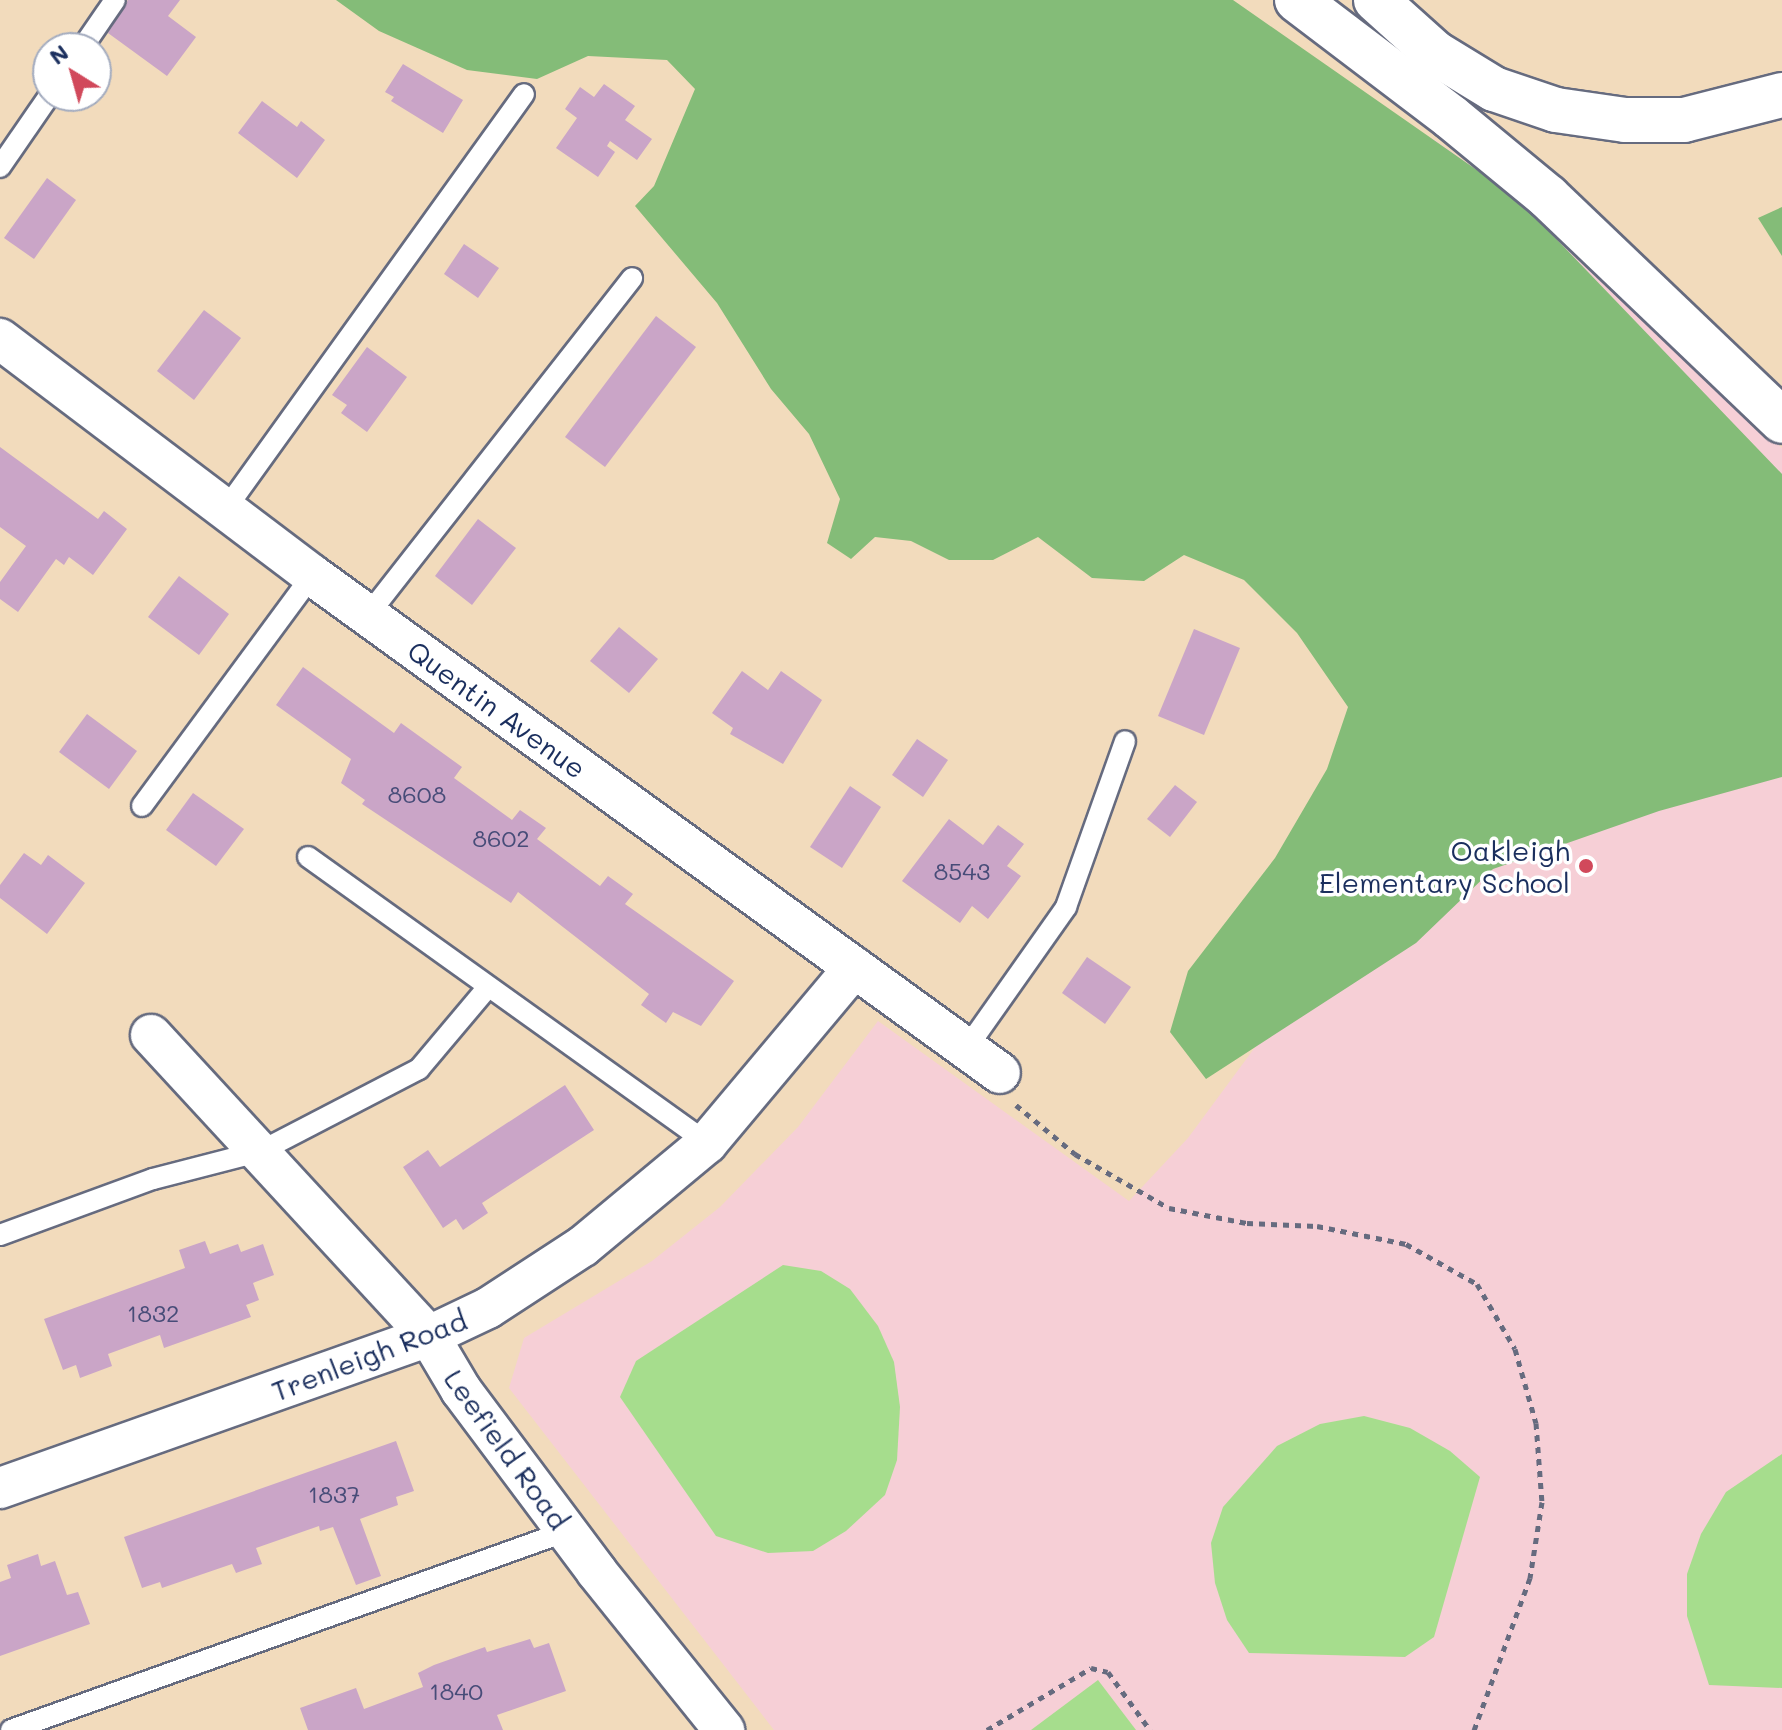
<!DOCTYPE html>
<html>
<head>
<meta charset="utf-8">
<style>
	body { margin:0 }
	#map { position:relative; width:1782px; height:1730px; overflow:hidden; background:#f2dbbc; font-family:Mali,sans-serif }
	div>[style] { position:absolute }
	.built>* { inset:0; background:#f6cfd6 }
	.green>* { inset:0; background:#a6dd8d }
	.forest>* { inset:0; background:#84bc78 }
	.building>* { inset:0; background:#caa5c7 }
	.path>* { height:5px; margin-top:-2.5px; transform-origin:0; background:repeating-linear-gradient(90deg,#666b7f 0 6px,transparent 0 12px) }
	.roads { filter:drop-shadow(2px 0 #666b7f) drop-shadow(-2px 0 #666b7f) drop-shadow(0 2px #666b7f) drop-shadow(0 -2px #666b7f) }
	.lane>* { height:20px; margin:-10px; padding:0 10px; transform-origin:10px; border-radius:10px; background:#fff }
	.street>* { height:40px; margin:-20px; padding:0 20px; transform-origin:20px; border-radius:20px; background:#fff }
	.highway>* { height:44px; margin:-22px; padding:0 22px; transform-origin:22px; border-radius:22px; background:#fff }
	.dots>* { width:22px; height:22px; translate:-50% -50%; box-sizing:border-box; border:4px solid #fff; border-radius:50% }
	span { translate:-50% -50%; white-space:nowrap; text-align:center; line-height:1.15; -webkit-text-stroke:7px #fff; paint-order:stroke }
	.number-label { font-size:24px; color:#474c78 }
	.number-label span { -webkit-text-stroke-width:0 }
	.street-label { font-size:28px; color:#1b2f5e }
	.poi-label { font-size:28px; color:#1b2f5e }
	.right { translate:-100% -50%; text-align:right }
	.north { position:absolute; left:32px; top:32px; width:80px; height:80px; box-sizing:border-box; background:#fff; border:2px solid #a4acbf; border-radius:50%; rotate:323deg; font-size:22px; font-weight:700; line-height:32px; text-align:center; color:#1b2f5e }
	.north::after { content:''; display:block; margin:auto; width:28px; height:36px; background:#d1495b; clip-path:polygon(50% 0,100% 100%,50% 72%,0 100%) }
</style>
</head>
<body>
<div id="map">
	<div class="built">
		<i style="clip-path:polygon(1432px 138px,1534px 210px,1782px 448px,1782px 1730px,774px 1730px,509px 1388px,524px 1338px,652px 1261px,720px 1207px,798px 1127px,878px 1021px,1129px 1201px,1188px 1138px,1503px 711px)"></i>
	</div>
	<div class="green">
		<i style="clip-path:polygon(783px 1265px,821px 1271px,850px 1289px,878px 1326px,894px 1362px,900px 1407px,897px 1460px,885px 1495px,846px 1531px,813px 1551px,768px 1553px,716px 1536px,620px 1397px,636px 1361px)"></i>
		<i style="clip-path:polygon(1364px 1416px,1410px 1428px,1450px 1451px,1480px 1477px,1434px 1637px,1405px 1657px,1249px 1653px,1227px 1620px,1215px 1583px,1211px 1543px,1223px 1507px,1277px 1446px,1320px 1424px)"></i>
		<i style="clip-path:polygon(1782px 1454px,1782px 1688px,1709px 1685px,1687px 1616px,1687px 1574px,1701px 1534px,1726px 1492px)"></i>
		<i style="clip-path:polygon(1098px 1680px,1136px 1730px,1031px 1730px)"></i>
	</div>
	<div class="forest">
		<i style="clip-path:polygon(336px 0,1233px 0,1517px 198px,1782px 474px,1782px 777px,1659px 811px,1493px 869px,1416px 943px,1206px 1079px,1170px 1032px,1188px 971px,1275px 858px,1327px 769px,1348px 707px,1297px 633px,1244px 580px,1184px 555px,1144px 581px,1092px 578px,1038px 537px,993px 560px,949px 560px,911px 541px,875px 537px,851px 559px,827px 543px,840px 499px,809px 434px,771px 389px,717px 303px,635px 206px,654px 186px,695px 89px,667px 60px,588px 56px,537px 79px,467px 70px,379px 31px)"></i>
		<i style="clip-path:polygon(1782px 207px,1782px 256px,1758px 218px)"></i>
	</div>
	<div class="building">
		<i style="clip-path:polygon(128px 0,180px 0,168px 16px,196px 37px,167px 76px,108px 33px)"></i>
		<i style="clip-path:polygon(403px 64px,463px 100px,443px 133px,391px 101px,394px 97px,385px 92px)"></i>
		<i style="clip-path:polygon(604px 84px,635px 106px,625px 120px,652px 139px,637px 160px,610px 141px,607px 146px,615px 152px,598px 177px,556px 148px,577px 118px,565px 109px,580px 87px,594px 97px)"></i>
		<i style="clip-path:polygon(262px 101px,297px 127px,301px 121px,325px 140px,297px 178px,238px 133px)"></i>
		<i style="clip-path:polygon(47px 178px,76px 200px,34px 259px,4px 238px)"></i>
		<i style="clip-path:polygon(464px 244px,499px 268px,478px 298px,444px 274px)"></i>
		<i style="clip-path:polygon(204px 310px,241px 338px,194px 400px,157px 371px)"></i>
		<i style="clip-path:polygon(656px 316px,696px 347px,605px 467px,565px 437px)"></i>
		<i style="clip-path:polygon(367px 347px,407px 377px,367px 432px,341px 413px,347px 405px,332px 395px)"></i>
		<i style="clip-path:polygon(0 447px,98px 519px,104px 511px,127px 529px,93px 575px,69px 557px,64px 565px,56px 559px,18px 612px,0 599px,0 582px,26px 546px,0 527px)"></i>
		<i style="clip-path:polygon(478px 519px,516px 548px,472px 605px,435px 576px)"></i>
		<i style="clip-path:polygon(179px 576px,229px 614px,199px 655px,148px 617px)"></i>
		<i style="clip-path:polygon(619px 627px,658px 659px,629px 693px,590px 661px)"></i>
		<i style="clip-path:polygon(1194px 629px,1240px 648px,1204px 735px,1158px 716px)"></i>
		<i style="clip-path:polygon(303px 667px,394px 733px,401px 723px,462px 767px,454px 778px,512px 820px,520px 810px,546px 828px,537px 839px,600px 886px,608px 876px,633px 894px,625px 904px,734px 981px,701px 1026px,673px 1012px,666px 1023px,641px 1005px,649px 994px,518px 892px,511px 903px,362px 804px,365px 800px,341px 783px,351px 759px,276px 705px)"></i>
		<i style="clip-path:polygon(742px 671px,768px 690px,781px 671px,822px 700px,783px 764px,730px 734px,733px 728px,712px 713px)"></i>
		<i style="clip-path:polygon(87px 714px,137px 751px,109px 789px,59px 752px)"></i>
		<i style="clip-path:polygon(917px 739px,948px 760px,923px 797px,892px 775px)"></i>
		<i style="clip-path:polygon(1175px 785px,1197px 802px,1170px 837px,1147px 819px)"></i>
		<i style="clip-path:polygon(850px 786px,881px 807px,842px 868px,810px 847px)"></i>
		<i style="clip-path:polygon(193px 793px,244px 829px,216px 866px,166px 830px)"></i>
		<i style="clip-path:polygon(949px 819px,983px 845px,998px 825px,1024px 844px,1007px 866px,1021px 876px,988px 919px,972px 906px,960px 923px,902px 881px)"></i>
		<i style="clip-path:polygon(24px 853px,41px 865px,48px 855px,85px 883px,47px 934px,0 898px,0 885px)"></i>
		<i style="clip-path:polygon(1087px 957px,1131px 987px,1105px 1024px,1062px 993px)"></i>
		<i style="clip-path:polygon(565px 1085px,594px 1130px,482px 1203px,488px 1213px,463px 1230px,456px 1219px,443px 1228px,403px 1167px,428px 1150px,440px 1167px)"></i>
		<i style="clip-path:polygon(205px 1241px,210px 1254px,238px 1244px,241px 1252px,263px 1244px,274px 1275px,253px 1283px,259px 1300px,246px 1305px,251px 1317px,164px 1348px,160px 1335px,108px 1354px,112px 1366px,80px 1378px,76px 1365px,63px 1370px,44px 1319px,185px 1268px,179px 1250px)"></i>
		<i style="clip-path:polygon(396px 1441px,414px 1491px,396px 1497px,398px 1505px,360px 1519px,381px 1576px,356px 1585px,333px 1527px,320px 1531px,319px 1526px,256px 1548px,262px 1564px,236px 1573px,232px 1564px,162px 1588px,160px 1582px,142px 1588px,124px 1537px)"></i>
		<i style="clip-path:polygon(38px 1554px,41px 1566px,55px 1561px,67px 1595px,78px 1592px,90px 1624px,0 1656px,0 1582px,11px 1578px,7px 1565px)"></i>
		<i style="clip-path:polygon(530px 1639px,534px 1648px,549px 1643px,566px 1691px,497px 1715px,503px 1730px,308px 1730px,300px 1708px,356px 1688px,364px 1709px,423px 1687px,418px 1673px,434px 1665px,485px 1647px,487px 1652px)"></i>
	</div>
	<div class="path">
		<i style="left:1016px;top:1105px;width:77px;rotate:39.7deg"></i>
		<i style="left:1075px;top:1154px;width:108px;rotate:29.9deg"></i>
		<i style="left:1169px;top:1208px;width:79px;rotate:10.9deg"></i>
		<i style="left:1247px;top:1223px;width:70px;rotate:2.5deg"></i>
		<i style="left:1317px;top:1226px;width:91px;rotate:11.4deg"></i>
		<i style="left:1406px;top:1244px;width:81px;rotate:29.4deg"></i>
		<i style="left:1477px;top:1284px;width:75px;rotate:59.7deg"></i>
		<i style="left:1515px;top:1349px;width:77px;rotate:74.2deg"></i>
		<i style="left:1536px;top:1423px;width:79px;rotate:85.7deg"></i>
		<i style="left:1542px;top:1502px;width:77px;rotate:99deg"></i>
		<i style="left:1530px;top:1578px;width:162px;rotate:110.2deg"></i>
		<i style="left:987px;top:1730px;width:121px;rotate:-30.8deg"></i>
		<i style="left:1091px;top:1668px;width:17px;rotate:13deg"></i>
		<i style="left:1108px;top:1672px;width:72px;rotate:54.1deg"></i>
	</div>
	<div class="roads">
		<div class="lane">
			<i style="left:82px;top:48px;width:58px;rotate:-55.5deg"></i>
			<i style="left:0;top:167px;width:86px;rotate:-55.4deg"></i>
			<i style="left:225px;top:510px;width:512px;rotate:-54.29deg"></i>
			<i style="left:368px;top:615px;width:428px;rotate:-51.9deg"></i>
			<i style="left:142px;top:806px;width:287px;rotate:-53.6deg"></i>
			<i style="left:308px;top:857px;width:491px;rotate:35.6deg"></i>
			<i style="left:966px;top:1049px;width:174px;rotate:-54.8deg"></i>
			<i style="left:1066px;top:907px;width:176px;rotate:-70.4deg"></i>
			<i style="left:0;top:1235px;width:163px;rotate:-20.1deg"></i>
			<i style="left:153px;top:1179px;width:112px;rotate:-14.5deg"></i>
			<i style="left:261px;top:1151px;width:178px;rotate:-27.4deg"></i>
			<i style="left:419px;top:1069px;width:107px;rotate:-49.9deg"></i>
			<i style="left:11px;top:1730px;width:591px;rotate:-19.69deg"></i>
		</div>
		<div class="street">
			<i style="left:0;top:339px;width:391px;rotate:37.1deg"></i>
			<i style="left:312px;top:575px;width:849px;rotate:35.9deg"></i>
			<i style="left:151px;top:1035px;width:410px;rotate:47.3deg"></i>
			<i style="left:429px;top:1336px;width:63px;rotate:59.3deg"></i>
			<i style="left:461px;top:1390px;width:227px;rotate:53.2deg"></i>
			<i style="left:597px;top:1572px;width:203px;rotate:51.2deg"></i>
			<i style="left:0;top:1488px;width:455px;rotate:-19.5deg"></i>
			<i style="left:429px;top:1336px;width:65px;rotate:-25.4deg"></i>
			<i style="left:488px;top:1308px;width:113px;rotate:-33.1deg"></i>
			<i style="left:583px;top:1246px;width:161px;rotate:-39.7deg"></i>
			<i style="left:707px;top:1143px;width:229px;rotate:-50deg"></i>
		</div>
		<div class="highway">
			<i style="left:1297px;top:0;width:193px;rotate:37.2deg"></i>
			<i style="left:1451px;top:117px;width:126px;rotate:39.5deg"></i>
			<i style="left:1548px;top:197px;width:324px;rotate:43.7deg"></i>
			<i style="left:1376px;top:0;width:79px;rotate:41.9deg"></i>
			<i style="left:1435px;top:53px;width:69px;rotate:31.4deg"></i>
			<i style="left:1494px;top:89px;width:65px;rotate:18.7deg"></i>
			<i style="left:1556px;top:110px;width:70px;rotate:8.2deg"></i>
			<i style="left:1625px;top:120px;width:59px"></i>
			<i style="left:1684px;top:120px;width:101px;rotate:-14.3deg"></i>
		</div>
	</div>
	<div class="dots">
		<i style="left:1586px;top:866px;background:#d1495b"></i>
	</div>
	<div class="number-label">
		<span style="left:417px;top:794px">8608</span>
		<span style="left:501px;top:838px">8602</span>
		<span style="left:962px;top:871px">8543</span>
		<span style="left:153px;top:1313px">1832</span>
		<span style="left:334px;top:1494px">1837</span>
		<span style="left:456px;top:1691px">1840</span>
	</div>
	<div class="street-label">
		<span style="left:497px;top:709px;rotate:36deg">Quentin Avenue</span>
		<span style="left:369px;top:1355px;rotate:-21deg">Trenleigh Road</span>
		<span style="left:507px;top:1449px;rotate:54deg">Leefield Road</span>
	</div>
	<div class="poi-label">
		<span class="right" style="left:1570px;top:866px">Oakleigh<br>Elementary School</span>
	</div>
	<div class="north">N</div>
</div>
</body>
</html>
